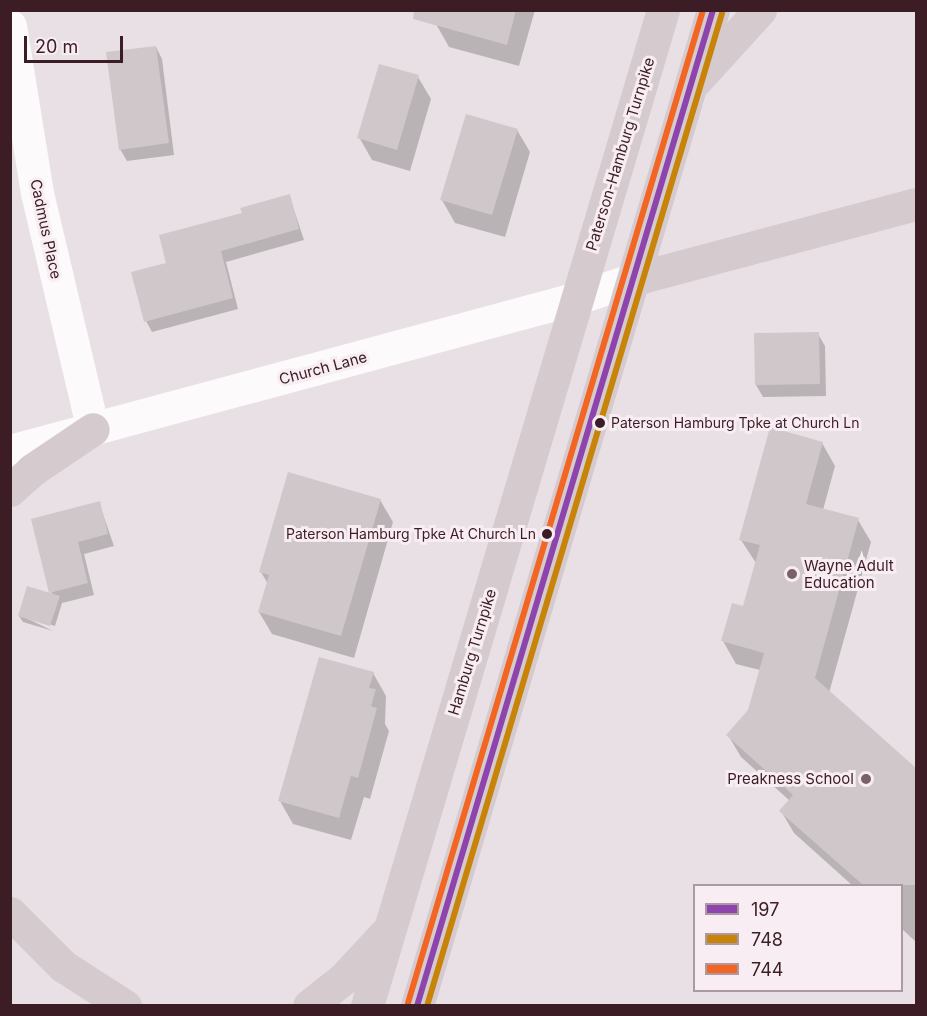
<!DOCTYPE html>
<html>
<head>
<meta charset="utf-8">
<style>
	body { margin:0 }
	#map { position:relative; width:927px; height:1016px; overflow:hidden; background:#e8e0e4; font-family:Inter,sans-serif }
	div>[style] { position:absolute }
	.shadow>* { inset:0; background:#0003 }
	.building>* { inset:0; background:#cfc7ca }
	.street>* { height:33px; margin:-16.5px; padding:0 16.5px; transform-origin:16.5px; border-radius:16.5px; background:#fcfafb }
	.secondary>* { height:33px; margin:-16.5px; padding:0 16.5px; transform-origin:16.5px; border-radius:16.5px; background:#fcfafb }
	.primary>* { height:33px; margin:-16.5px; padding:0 16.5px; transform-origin:16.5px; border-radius:16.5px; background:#d5cbce }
	.bus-1>* { height:6px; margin:-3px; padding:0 3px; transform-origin:3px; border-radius:3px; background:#8e44ad }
	.bus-2>* { height:6px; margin:-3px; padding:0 3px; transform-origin:3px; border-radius:3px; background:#c88409 }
	.bus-3>* { height:6px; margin:-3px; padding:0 3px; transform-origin:3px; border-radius:3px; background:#f26522 }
	.dots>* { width:16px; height:16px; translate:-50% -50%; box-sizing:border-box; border:3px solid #f7edf2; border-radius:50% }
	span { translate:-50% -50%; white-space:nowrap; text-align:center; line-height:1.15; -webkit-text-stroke:6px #f7edf2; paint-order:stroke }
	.bus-label { font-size:14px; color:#3c1d25 }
	.left { translate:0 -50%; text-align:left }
	.right { translate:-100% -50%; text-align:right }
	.street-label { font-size:15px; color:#3c1d25 }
	.poi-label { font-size:15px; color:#3c1d25 }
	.frame { position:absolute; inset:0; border:12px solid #3c1d25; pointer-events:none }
	.legend { position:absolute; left:693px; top:884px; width:210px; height:108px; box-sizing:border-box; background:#f7edf2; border:2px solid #ac9aa0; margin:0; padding:8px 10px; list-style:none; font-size:18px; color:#3c1d25 }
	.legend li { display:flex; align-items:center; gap:12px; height:30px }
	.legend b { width:30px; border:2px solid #ac9aa0 }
	.scale { position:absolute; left:24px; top:36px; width:99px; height:27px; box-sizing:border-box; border:3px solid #3c1d25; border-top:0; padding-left:8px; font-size:18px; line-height:21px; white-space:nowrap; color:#3c1d25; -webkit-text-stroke:4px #f7edf2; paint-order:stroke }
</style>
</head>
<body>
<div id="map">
	<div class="shadow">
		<i style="clip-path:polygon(440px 10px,535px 10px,519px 66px,449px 47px,436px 24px)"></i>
		<i style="clip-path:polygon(156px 47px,162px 59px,174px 155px,127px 161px,120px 149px)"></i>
		<i style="clip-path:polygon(418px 77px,431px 99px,410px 171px,372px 160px,359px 137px)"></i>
		<i style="clip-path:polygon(517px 130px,530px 152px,505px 237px,455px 223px,442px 200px)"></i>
		<i style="clip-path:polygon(289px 195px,304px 240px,226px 262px,238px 309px,152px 332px,146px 321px,168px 264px,244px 214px)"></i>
		<i style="clip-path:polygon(818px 334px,825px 346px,826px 396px,763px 397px,756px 385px,755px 335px)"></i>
		<i style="clip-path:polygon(822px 443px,835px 466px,823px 510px,858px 520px,871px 542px,829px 693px,916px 770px,916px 942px,902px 929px,902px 886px,853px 886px,794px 833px,781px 811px,790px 801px,741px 757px,728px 735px,749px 711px,760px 670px,736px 664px,723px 641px,744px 608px,756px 563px,741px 540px)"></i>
		<i style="clip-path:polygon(380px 500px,393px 522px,354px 658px,272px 634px,259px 612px,268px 584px,261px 572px)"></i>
		<i style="clip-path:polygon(99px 503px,114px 546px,84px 554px,94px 595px,62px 603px,55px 626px,22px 616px,53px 631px,23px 622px,19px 616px,53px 595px,51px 592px)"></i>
		<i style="clip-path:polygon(373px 673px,386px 696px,385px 724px,389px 731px,370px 799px,364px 797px,351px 840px,293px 824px,280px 801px)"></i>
	</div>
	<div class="building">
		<i style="clip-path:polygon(414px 10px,516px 10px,507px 45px,413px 19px)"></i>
		<i style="clip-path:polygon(156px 46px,169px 143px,119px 150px,106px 52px)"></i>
		<i style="clip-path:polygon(379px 64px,419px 75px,397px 150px,357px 138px)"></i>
		<i style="clip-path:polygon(466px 114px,518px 129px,492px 215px,440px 200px)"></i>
		<i style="clip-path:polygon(290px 194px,299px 229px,221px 251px,233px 298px,144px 322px,131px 272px,166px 263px,159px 235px,242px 213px,240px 208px)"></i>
		<i style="clip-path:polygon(819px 332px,820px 384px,755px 385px,754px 333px)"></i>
		<i style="clip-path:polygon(770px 427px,823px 442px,806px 504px,859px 518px,815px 678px,916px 768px,916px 885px,863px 885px,779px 811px,793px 795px,726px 735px,748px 710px,764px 653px,721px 641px,732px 603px,743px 606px,760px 545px,739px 540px)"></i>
		<i style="clip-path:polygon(288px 472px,381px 499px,341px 636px,258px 612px,269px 575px,259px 572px)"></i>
		<i style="clip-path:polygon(100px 501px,108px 534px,78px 542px,88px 583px,49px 593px,31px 519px)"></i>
		<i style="clip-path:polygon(27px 586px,60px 596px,50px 626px,18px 616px)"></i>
		<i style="clip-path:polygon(319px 657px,374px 672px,369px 688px,376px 689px,371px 706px,377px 708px,358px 778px,351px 776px,339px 818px,278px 801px)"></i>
	</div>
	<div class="street">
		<i style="left:10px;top:26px;width:169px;rotate:80.8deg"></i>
		<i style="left:37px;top:193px;width:243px;rotate:76.7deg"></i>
	</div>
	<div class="secondary">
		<i style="left:10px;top:451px;width:587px;rotate:-15.1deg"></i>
		<i style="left:577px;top:298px;width:60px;rotate:-18.4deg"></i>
	</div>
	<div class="primary">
		<i style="left:696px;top:80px;width:95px;rotate:-47.6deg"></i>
		<i style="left:634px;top:279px;width:292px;rotate:-14.9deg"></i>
		<i style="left:10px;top:490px;width:30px;rotate:-42deg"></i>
		<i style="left:32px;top:470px;width:73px;rotate:-33.9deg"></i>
		<i style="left:10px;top:913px;width:75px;rotate:45deg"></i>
		<i style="left:63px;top:966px;width:74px;rotate:32.8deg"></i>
		<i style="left:309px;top:1006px;width:45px;rotate:-38.7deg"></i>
		<i style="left:344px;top:978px;width:59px;rotate:-47.1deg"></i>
		<i style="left:367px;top:1006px;width:1039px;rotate:-73.45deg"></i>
		<i style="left:417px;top:1006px;width:1039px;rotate:-73.45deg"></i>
	</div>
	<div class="bus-1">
		<i style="left:417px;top:1006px;width:1039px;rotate:-73.45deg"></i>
	</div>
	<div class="bus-2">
		<i style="left:427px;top:1006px;width:1036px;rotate:-73.45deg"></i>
	</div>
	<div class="bus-3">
		<i style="left:408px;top:1003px;width:1036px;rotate:-73.45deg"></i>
	</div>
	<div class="dots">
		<i style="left:600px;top:423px;background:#3c1d25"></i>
		<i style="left:547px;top:534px;background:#3c1d25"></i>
		<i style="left:792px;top:574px;background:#786168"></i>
		<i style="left:866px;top:779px;background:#786168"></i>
	</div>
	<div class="bus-label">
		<span class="left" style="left:611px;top:423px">Paterson Hamburg Tpke at Church Ln</span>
		<span class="right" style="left:536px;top:534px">Paterson Hamburg Tpke At Church Ln</span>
	</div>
	<div class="street-label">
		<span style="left:620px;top:154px;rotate:-73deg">Paterson-Hamburg Turnpike</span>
		<span style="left:46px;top:229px;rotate:78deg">Cadmus Place</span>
		<span style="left:323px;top:368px;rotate:-15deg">Church Lane</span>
		<span style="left:472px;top:652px;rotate:-73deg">Hamburg Turnpike</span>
	</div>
	<div class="poi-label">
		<span class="left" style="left:804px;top:574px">Wayne Adult<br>Education</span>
		<span class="right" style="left:854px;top:779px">Preakness School</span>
	</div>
	<div class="frame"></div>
	<ul class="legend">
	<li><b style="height:8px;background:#8e44ad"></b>197</li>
	<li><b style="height:8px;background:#c88409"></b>748</li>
	<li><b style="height:8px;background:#f26522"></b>744</li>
	</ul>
	<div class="scale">20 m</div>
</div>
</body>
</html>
